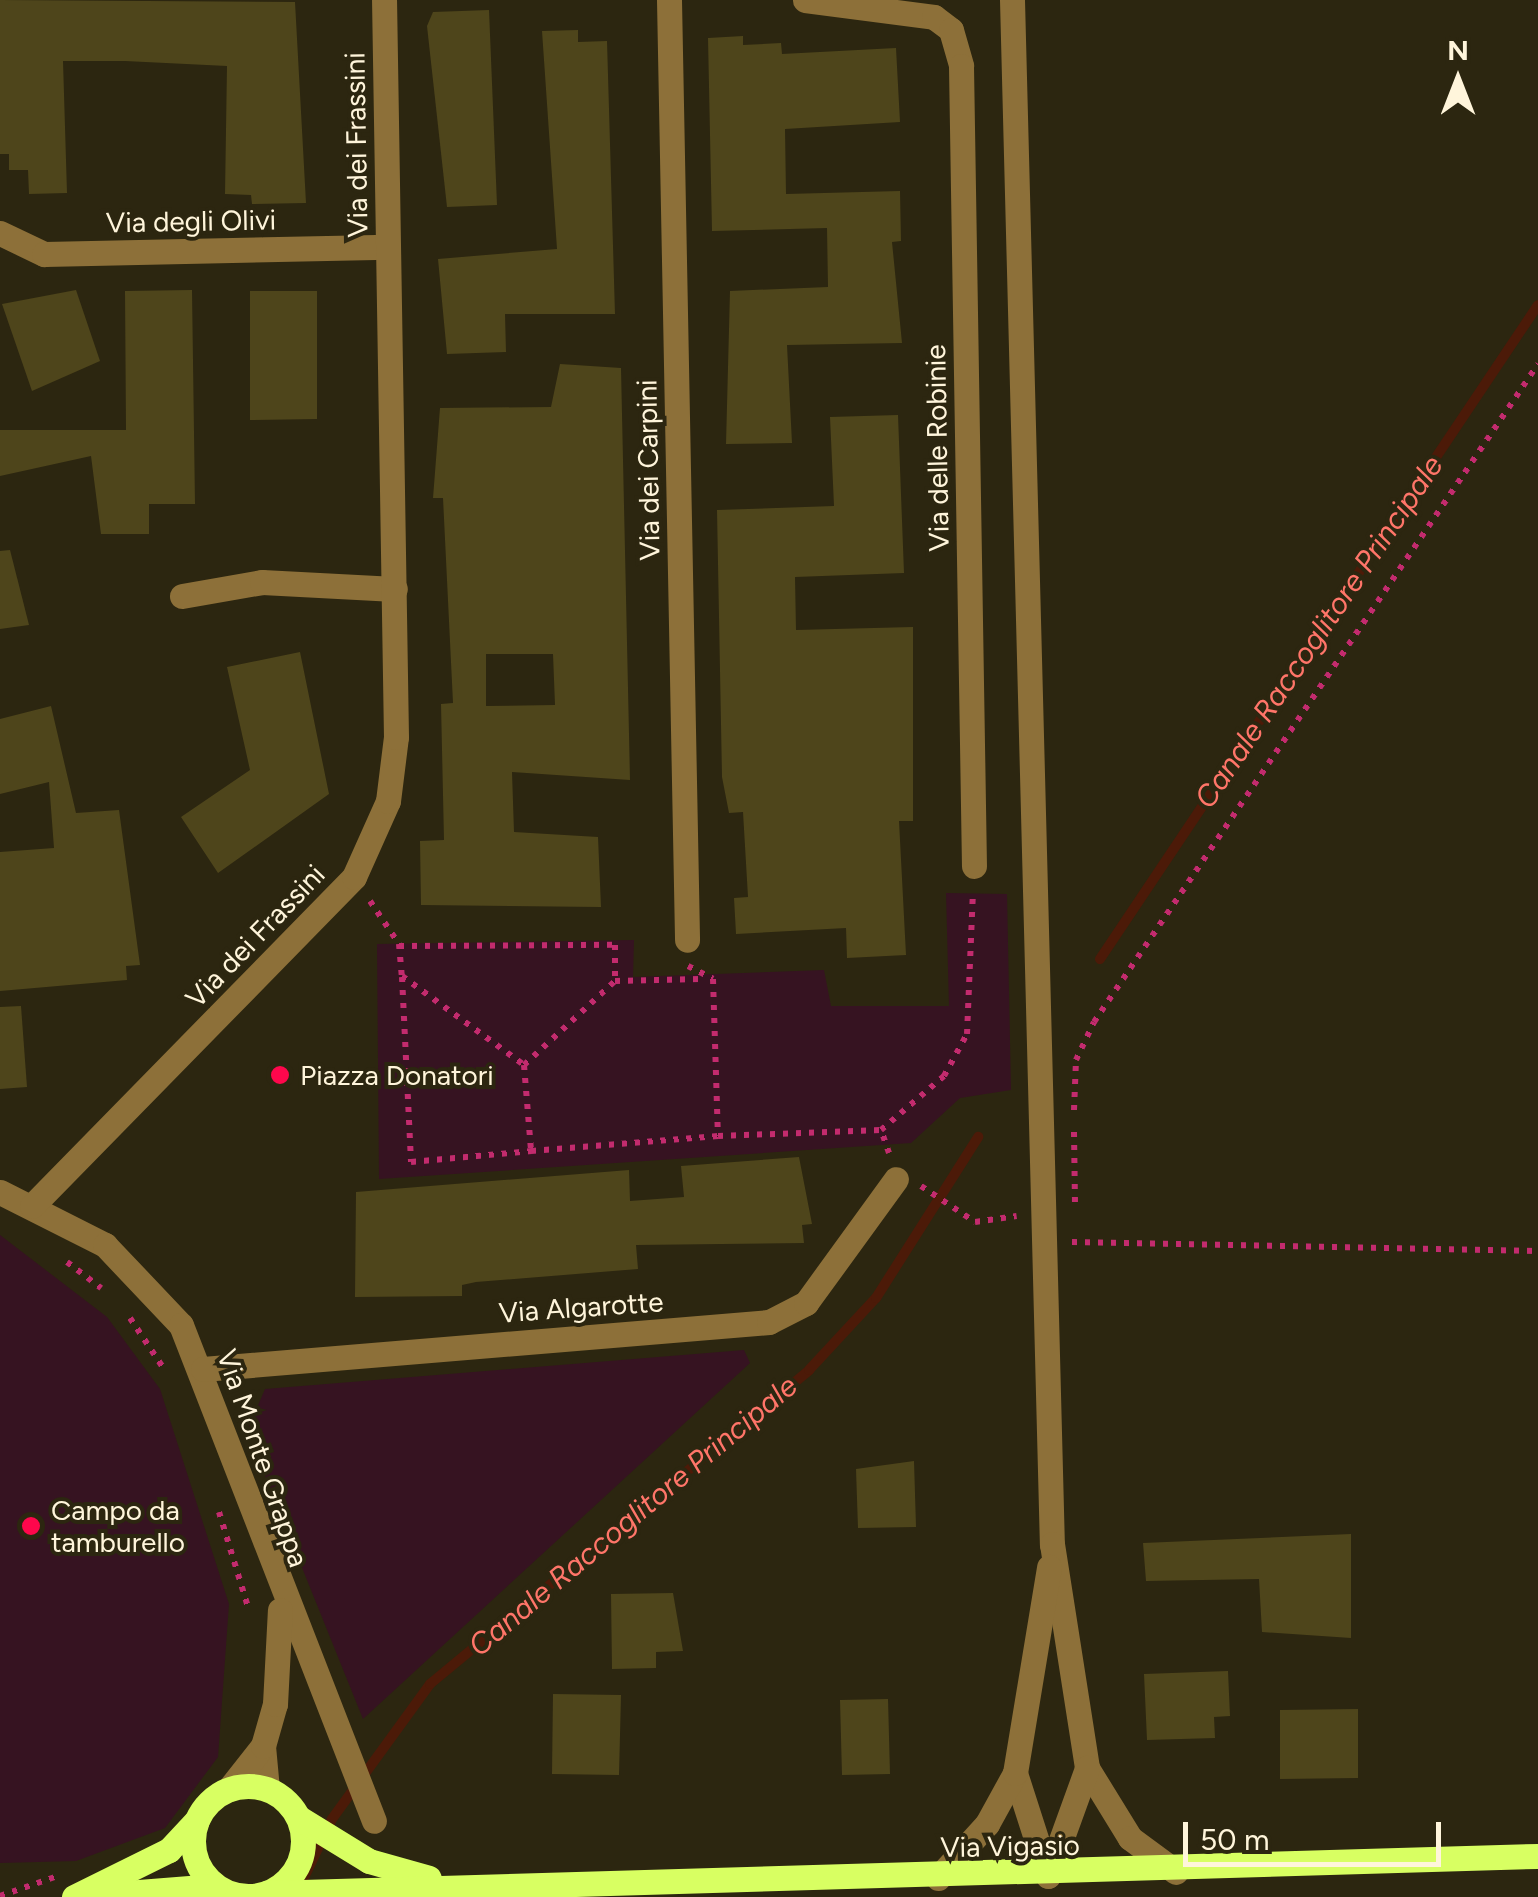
<!DOCTYPE html>
<html>
<head>
<meta charset="utf-8">
<style>
	body { margin:0 }
	#map { position:relative; width:1538px; height:1897px; overflow:hidden; background:#2c2610; font-family:Figtree,sans-serif }
	div>[style] { position:absolute }
	.green>* { inset:0; background:#361321 }
	.stream>* { height:10px; margin:-5px; padding:0 5px; transform-origin:5px; border-radius:5px; background:#4c1a08 }
	.building>* { inset:0; background:#4e451b }
	.path>* { height:6px; margin-top:-3px; transform-origin:0; background:repeating-linear-gradient(90deg,#c32b6e 0 5px,transparent 0 13px) }
	.minor>* { height:25px; margin:-12.5px; padding:0 12.5px; transform-origin:12.5px; border-radius:12.5px; background:#8d7039 }
	.major>* { height:25px; margin:-12.5px; padding:0 12.5px; transform-origin:12.5px; border-radius:12.5px; background:#d8ff62 }
	.major>.ring { margin:-12.5px; padding:0; box-sizing:content-box; background:none; border:25px solid #d8ff62; border-radius:50% }
	.dots>* { width:28px; height:28px; translate:-50% -50%; box-sizing:border-box; border:5px solid #2c2610; border-radius:50% }
	span { translate:-50% -50%; white-space:nowrap; text-align:center; line-height:1.15; -webkit-text-stroke:8px #2c2610; paint-order:stroke }
	.street-label { font-size:28px; color:#fff5db }
	.poi-label { font-size:28px; color:#fff5db }
	.left { translate:0 -50%; text-align:left }
	.water-label { font-size:30px; color:#ff7569; font-style:italic }
	.north { position:absolute; left:1408px; top:30px; width:100px; height:100px; -webkit-text-stroke:8px #2c2610; paint-order:stroke; rotate:0deg; font-size:28px; font-weight:700; line-height:40px; text-align:center; color:#fff5db }
	.north::after { content:''; display:block; margin:auto; width:35px; height:45px; background:#fff5db; clip-path:polygon(50% 0,100% 100%,50% 72%,0 100%) }
	.scale { position:absolute; left:1183px; top:1822px; width:258px; height:45px; box-sizing:border-box; border:5px solid #fff5db; border-top:0; padding-left:12px; font-size:30px; line-height:35px; white-space:nowrap; color:#fff5db; -webkit-text-stroke:8px #2c2610; paint-order:stroke }
</style>
</head>
<body>
<div id="map">
	<div class="green">
		<i style="clip-path:polygon(946px 893px,1007px 894px,1011px 1090px,960px 1098px,911px 1143px,379px 1179px,377px 944px,634px 940px,633px 977px,824px 970px,831px 1006px,949px 1006px)"></i>
		<i style="clip-path:polygon(0 1235px,107px 1317px,160px 1389px,229px 1604px,218px 1757px,165px 1828px,76px 1861px,0 1863px)"></i>
		<i style="clip-path:polygon(744px 1350px,750px 1363px,363px 1719px,247px 1431px,265px 1389px)"></i>
	</div>
	<div class="stream">
		<i style="left:1100px;top:959px;width:787px;rotate:-56.19deg"></i>
		<i style="left:299px;top:1888px;width:76px;rotate:-64.4deg"></i>
		<i style="left:332px;top:1819px;width:167px;rotate:-54deg"></i>
		<i style="left:430px;top:1684px;width:492px;rotate:-39.6deg"></i>
		<i style="left:809px;top:1370px;width:98px;rotate:-47.1deg"></i>
		<i style="left:876px;top:1298px;width:191px;rotate:-57.6deg"></i>
	</div>
	<div class="building">
		<i style="clip-path:polygon(0 0,295px 2px,306px 203px,252px 204px,251px 195px,225px 194px,227px 66px,125px 61px,63px 61px,67px 193px,29px 194px,28px 170px,9px 170px,9px 154px,0 154px)"></i>
		<i style="clip-path:polygon(489px 10px,497px 205px,447px 207px,427px 26px,433px 12px)"></i>
		<i style="clip-path:polygon(578px 30px,578px 42px,607px 41px,615px 314px,505px 314px,506px 352px,447px 354px,438px 259px,557px 249px,542px 31px)"></i>
		<i style="clip-path:polygon(743px 36px,743px 45px,781px 43px,782px 54px,896px 48px,900px 122px,785px 129px,786px 194px,900px 191px,901px 241px,892px 242px,902px 343px,787px 345px,792px 443px,726px 444px,730px 291px,828px 287px,827px 228px,712px 231px,708px 38px)"></i>
		<i style="clip-path:polygon(76px 290px,100px 361px,32px 391px,2px 304px)"></i>
		<i style="clip-path:polygon(192px 290px,195px 504px,149px 504px,149px 534px,101px 534px,91px 456px,0 476px,0 430px,126px 430px,125px 291px)"></i>
		<i style="clip-path:polygon(250px 291px,317px 291px,317px 419px,250px 420px)"></i>
		<i style="clip-path:polygon(evenodd,560px 364px,621px 368px,630px 780px,512px 772px,514px 832px,598px 837px,601px 907px,421px 905px,420px 841px,444px 840px,441px 704px,453px 703px,443px 498px,433px 498px,440px 408px,551px 407px,560px 364px,486px 654px,553px 654px,555px 705px,486px 706px,486px 654px)"></i>
		<i style="clip-path:polygon(898px 415px,904px 573px,795px 577px,796px 630px,913px 627px,913px 821px,899px 821px,906px 955px,847px 958px,846px 928px,736px 934px,734px 898px,748px 897px,743px 812px,729px 813px,722px 777px,717px 510px,834px 506px,830px 417px)"></i>
		<i style="clip-path:polygon(10px 550px,29px 625px,0 629px,0 551px)"></i>
		<i style="clip-path:polygon(300px 652px,329px 794px,218px 873px,181px 817px,250px 770px,227px 667px)"></i>
		<i style="clip-path:polygon(51px 706px,76px 813px,119px 810px,140px 965px,126px 966px,127px 980px,0 991px,0 852px,54px 848px,49px 782px,0 794px,0 719px)"></i>
		<i style="clip-path:polygon(21px 1006px,27px 1087px,0 1089px,0 1007px)"></i>
		<i style="clip-path:polygon(799px 1157px,812px 1224px,802px 1225px,804px 1243px,636px 1245px,638px 1269px,476px 1282px,462px 1285px,462px 1296px,355px 1297px,356px 1192px,629px 1170px,630px 1201px,684px 1197px,681px 1166px)"></i>
		<i style="clip-path:polygon(914px 1461px,916px 1527px,858px 1528px,856px 1469px)"></i>
		<i style="clip-path:polygon(1351px 1534px,1351px 1638px,1262px 1632px,1259px 1579px,1146px 1581px,1143px 1543px)"></i>
		<i style="clip-path:polygon(673px 1593px,683px 1651px,656px 1652px,656px 1668px,612px 1669px,611px 1594px)"></i>
		<i style="clip-path:polygon(1228px 1671px,1230px 1716px,1214px 1717px,1215px 1738px,1147px 1740px,1144px 1674px)"></i>
		<i style="clip-path:polygon(553px 1694px,621px 1695px,619px 1775px,552px 1774px)"></i>
		<i style="clip-path:polygon(888px 1699px,890px 1774px,842px 1775px,840px 1700px)"></i>
		<i style="clip-path:polygon(1358px 1709px,1358px 1778px,1280px 1779px,1280px 1710px)"></i>
	</div>
	<div class="path">
		<i style="left:370px;top:901px;width:52px;rotate:56deg"></i>
		<i style="left:399px;top:944px;width:32px;rotate:85deg"></i>
		<i style="left:402px;top:976px;width:151px;rotate:36.1deg"></i>
		<i style="left:524px;top:1065px;width:86px;rotate:85.3deg"></i>
		<i style="left:531px;top:1151px;width:188px;rotate:-4.6deg"></i>
		<i style="left:399px;top:946px;width:216px;rotate:-0.3deg"></i>
		<i style="left:615px;top:945px;width:36px;rotate:90deg"></i>
		<i style="left:688px;top:966px;width:28px;rotate:27deg"></i>
		<i style="left:713px;top:979px;width:157px;rotate:88.2deg"></i>
		<i style="left:718px;top:1136px;width:163px;rotate:-2.1deg"></i>
		<i style="left:402px;top:977px;width:185px;rotate:87.2deg"></i>
		<i style="left:411px;top:1162px;width:121px;rotate:-5.2deg"></i>
		<i style="left:524px;top:1065px;width:124px;rotate:-42.7deg"></i>
		<i style="left:615px;top:981px;width:85px;rotate:-1.3deg"></i>
		<i style="left:1074px;top:1110px;width:50px;rotate:-87.7deg"></i>
		<i style="left:1076px;top:1060px;width:42px;rotate:-64.7deg"></i>
		<i style="left:1094px;top:1022px;width:794px;rotate:-55.99deg"></i>
		<i style="left:1074px;top:1132px;width:72px;rotate:89.2deg"></i>
		<i style="left:889px;top:1153px;width:24px;rotate:-109deg"></i>
		<i style="left:881px;top:1130px;width:83px;rotate:-40.6deg"></i>
		<i style="left:944px;top:1076px;width:48px;rotate:-61.3deg"></i>
		<i style="left:967px;top:1034px;width:141px;rotate:-87.6deg"></i>
		<i style="left:921px;top:1186px;width:65px;rotate:33.7deg"></i>
		<i style="left:975px;top:1222px;width:42px;rotate:-8.1deg"></i>
		<i style="left:1072px;top:1242px;width:466px;rotate:1.1deg"></i>
		<i style="left:67px;top:1262px;width:43px;rotate:37.4deg"></i>
		<i style="left:130px;top:1318px;width:58px;rotate:56.3deg"></i>
		<i style="left:219px;top:1512px;width:102px;rotate:73deg"></i>
		<i style="left:0;top:1896px;width:58px;rotate:-19.1deg"></i>
	</div>
	<div class="minor">
		<i style="left:669px;top:0;width:940px;rotate:88.9deg"></i>
		<i style="left:805px;top:0;width:130px;rotate:7.5deg"></i>
		<i style="left:934px;top:17px;width:21px;rotate:37deg"></i>
		<i style="left:951px;top:30px;width:37px;rotate:74deg"></i>
		<i style="left:961px;top:66px;width:800px;rotate:89.07deg"></i>
		<i style="left:1012px;top:0;width:1545px;rotate:88.52deg"></i>
		<i style="left:1052px;top:1544px;width:227px;rotate:81.1deg"></i>
		<i style="left:1087px;top:1768px;width:82px;rotate:58.4deg"></i>
		<i style="left:1130px;top:1838px;width:57px;rotate:36.5deg"></i>
		<i style="left:0;top:233px;width:49px;rotate:25.5deg"></i>
		<i style="left:44px;top:254px;width:344px;rotate:-1.2deg"></i>
		<i style="left:182px;top:596px;width:81px;rotate:-9.9deg"></i>
		<i style="left:262px;top:582px;width:133px;rotate:3deg"></i>
		<i style="left:0;top:1192px;width:118px;rotate:26.8deg"></i>
		<i style="left:105px;top:1245px;width:110px;rotate:46.5deg"></i>
		<i style="left:181px;top:1325px;width:532px;rotate:68.74deg"></i>
		<i style="left:32px;top:1206px;width:460px;rotate:-45.6deg"></i>
		<i style="left:354px;top:877px;width:83px;rotate:-65.9deg"></i>
		<i style="left:388px;top:801px;width:64px;rotate:-82.9deg"></i>
		<i style="left:396px;top:737px;width:737px;rotate:-90.93deg"></i>
		<i style="left:203px;top:1369px;width:568px;rotate:-4.75deg"></i>
		<i style="left:769px;top:1322px;width:42px;rotate:-27.2deg"></i>
		<i style="left:806px;top:1303px;width:153px;rotate:-54deg"></i>
		<i style="left:263px;top:1746px;width:43px;rotate:84.7deg"></i>
		<i style="left:1015px;top:1773px;width:108px;rotate:72.2deg"></i>
		<i style="left:229px;top:1789px;width:55px;rotate:-51.7deg"></i>
		<i style="left:263px;top:1746px;width:44px;rotate:-74.1deg"></i>
		<i style="left:275px;top:1704px;width:94px;rotate:-87deg"></i>
		<i style="left:1048px;top:1876px;width:115px;rotate:-70.1deg"></i>
		<i style="left:938px;top:1878px;width:73px;rotate:-47.8deg"></i>
		<i style="left:987px;top:1824px;width:58px;rotate:-61.2deg"></i>
		<i style="left:1015px;top:1773px;width:209px;rotate:-80.6deg"></i>
	</div>
	<div class="major">
		<i class="ring" style="left:193px;top:1786px;width:85px;height:85px"></i>
		<i style="left:299px;top:1818px;width:82px;rotate:31.6deg"></i>
		<i style="left:369px;top:1861px;width:62px;rotate:15.8deg"></i>
		<i style="left:267px;top:1893px;width:1272px;rotate:-1.67deg"></i>
		<i style="left:101px;top:1895px;width:114px;rotate:-4.5deg"></i>
		<i style="left:74px;top:1897px;width:106px;rotate:-26.3deg"></i>
		<i style="left:169px;top:1850px;width:41px;rotate:-47deg"></i>
	</div>
	<div class="dots">
		<i style="left:280px;top:1075px;background:#ff074c"></i>
		<i style="left:31px;top:1526px;background:#ff074c"></i>
	</div>
	<div class="street-label">
		<span style="left:356px;top:145px;rotate:-91deg">Via dei Frassini</span>
		<span style="left:191px;top:221px;rotate:-1deg">Via degli Olivi</span>
		<span style="left:937px;top:448px;rotate:-91deg">Via delle Robinie</span>
		<span style="left:648px;top:470px;rotate:-91deg">Via dei Carpini</span>
		<span style="left:255px;top:936px;rotate:-46deg">Via dei Frassini</span>
		<span style="left:581px;top:1307px;rotate:-4deg">Via Algarotte</span>
		<span style="left:263px;top:1458px;rotate:71deg">Via Monte Grappa</span>
		<span style="left:1010px;top:1846px;rotate:-1deg">Via Vigasio</span>
	</div>
	<div class="poi-label">
		<span class="left" style="left:300px;top:1075px">Piazza Donatori</span>
		<span class="left" style="left:51px;top:1526px">Campo da<br>tamburello</span>
	</div>
	<div class="water-label">
		<span style="left:1319px;top:632px;rotate:-56deg">Canale Raccoglitore Principale</span>
		<span style="left:633px;top:1516px;rotate:-40deg">Canale Raccoglitore Principale</span>
	</div>
	<div class="north">N</div>
	<div class="scale">50 m</div>
</div>
</body>
</html>
